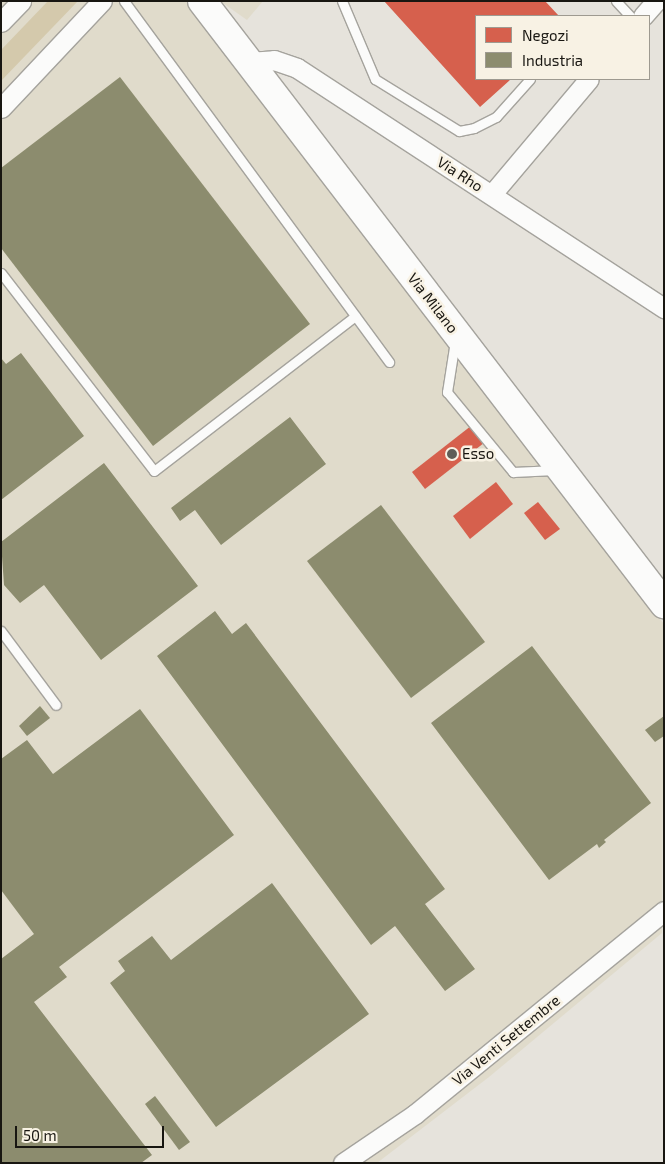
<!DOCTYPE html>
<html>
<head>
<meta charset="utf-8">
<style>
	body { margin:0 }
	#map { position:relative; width:665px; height:1164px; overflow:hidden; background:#e6e3dc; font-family:"Exo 2",sans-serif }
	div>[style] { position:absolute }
	.built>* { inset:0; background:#e0dbcb }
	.green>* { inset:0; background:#d4c9ac }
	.shops>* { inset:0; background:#d6604d }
	.industry>* { inset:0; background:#8c8c6e }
	.roads { filter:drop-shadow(1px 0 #a5a39d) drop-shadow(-1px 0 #a5a39d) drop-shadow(0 1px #a5a39d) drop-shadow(0 -1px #a5a39d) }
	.lane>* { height:9px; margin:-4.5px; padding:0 4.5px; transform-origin:4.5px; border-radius:4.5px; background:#fbfbfa }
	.street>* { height:19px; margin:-9.5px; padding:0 9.5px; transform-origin:9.5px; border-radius:9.5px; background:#fbfbfa }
	.primary>* { height:28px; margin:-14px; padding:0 14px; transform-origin:14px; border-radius:14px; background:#fbfbfa }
	.dots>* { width:14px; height:14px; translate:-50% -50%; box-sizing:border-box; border:2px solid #f8f2e4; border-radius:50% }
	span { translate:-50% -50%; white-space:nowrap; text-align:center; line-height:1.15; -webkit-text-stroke:5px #f8f2e4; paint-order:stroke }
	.street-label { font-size:15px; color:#181611 }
	.poi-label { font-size:15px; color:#181611 }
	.left { translate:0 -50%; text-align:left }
	.frame { position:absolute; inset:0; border:2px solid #181611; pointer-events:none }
	.legend { position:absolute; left:475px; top:15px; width:175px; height:65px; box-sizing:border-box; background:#f8f2e4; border:1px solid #9e9a90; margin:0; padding:6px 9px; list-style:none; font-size:15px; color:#181611 }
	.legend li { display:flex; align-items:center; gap:10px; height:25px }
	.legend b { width:25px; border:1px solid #9e9a90 }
	.scale { position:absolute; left:15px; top:1126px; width:149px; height:22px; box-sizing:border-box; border:2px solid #181611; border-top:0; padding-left:6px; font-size:15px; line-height:18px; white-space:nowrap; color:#181611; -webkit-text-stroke:4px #f8f2e4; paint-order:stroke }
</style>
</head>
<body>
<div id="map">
	<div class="built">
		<i style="clip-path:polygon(1px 1px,188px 1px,664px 624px,662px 933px,489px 1077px,377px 1163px,1px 1163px)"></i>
		<i style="clip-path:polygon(220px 1px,263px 1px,247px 20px)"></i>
	</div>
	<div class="green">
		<i style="clip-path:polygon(48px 1px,78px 1px,1px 81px,1px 50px)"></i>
	</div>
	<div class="shops">
		<i style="clip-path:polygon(384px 1px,545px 1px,559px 16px,476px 16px,476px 79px,511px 79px,480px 107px)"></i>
		<i style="clip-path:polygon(476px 422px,489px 439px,425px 489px,412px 472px)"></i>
		<i style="clip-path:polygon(496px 482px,513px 504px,470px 539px,453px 516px)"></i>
		<i style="clip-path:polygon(538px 502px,560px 529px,545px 540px,524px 513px)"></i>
	</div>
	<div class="industry">
		<i style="clip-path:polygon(120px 77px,310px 324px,153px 446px,1px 248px,1px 168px)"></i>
		<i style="clip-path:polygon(21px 353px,84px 436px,1px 500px,1px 358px,6px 364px)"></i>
		<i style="clip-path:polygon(290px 417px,326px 464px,221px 545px,195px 510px,180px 521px,171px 508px)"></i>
		<i style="clip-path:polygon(104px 463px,198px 586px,101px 660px,44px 585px,20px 603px,4px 585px,1px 542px)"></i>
		<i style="clip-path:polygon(381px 505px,485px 642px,411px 698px,307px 561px)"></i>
		<i style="clip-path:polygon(215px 611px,232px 634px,246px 623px,445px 889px,425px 904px,475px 969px,445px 991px,395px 926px,371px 945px,157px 656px)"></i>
		<i style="clip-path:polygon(532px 646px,651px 803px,604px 840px,606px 842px,599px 848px,597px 844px,549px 880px,431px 723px)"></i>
		<i style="clip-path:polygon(40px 706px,50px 718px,27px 736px,19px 726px)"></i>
		<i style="clip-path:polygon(140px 709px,234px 835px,59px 967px,67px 977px,34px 1002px,152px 1155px,141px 1163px,1px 1163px,1px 959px,34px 934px,1px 890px,1px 759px,27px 740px,53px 774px)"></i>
		<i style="clip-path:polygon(664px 716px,664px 736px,655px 742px,645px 730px)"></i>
		<i style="clip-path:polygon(272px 883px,369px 1014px,216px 1127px,110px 983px,125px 971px,118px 961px,152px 936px,171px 960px)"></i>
		<i style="clip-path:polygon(155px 1096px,190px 1142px,179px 1150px,145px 1104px)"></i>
	</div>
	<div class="roads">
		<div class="lane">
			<i style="left:124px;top:1px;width:448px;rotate:53.7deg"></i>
			<i style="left:342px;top:1px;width:85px;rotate:67.1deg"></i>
			<i style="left:375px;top:79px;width:99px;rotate:31.8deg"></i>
			<i style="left:459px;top:131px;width:15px;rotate:-11deg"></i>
			<i style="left:474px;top:128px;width:25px;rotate:-27deg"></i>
			<i style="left:496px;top:117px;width:51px;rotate:-48.2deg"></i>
			<i style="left:616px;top:1px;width:21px;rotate:47deg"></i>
			<i style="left:1px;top:273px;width:250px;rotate:52.3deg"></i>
			<i style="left:154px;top:471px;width:254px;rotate:-37.6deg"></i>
			<i style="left:455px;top:341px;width:52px;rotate:98.9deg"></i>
			<i style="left:447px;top:392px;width:104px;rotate:50.5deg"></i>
			<i style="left:513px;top:472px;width:42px;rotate:-2.7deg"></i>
			<i style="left:1px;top:631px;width:92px;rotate:53.4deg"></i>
		</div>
		<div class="street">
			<i style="left:643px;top:16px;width:20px;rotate:-49deg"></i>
			<i style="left:1px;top:22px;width:29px;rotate:-46deg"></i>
			<i style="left:248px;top:62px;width:26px;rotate:-4deg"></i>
			<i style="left:274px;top:60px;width:24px;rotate:19deg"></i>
			<i style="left:297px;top:68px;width:439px;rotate:33.2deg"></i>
			<i style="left:1px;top:108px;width:147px;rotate:-46.7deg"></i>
			<i style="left:492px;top:194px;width:150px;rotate:-49.9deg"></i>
			<i style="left:343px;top:1163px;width:87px;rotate:-34.2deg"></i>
			<i style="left:415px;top:1114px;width:321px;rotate:-39.2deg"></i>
		</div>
		<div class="primary">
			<i style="left:202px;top:1px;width:760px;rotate:52.54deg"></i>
		</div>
	</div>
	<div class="dots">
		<i style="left:452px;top:454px;background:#605e58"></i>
	</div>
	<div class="street-label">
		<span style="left:460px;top:174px;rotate:33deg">Via Rho</span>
		<span style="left:433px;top:303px;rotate:52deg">Via Milano</span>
		<span style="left:506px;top:1040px;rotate:-39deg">Via Venti Settembre</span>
	</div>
	<div class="poi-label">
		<span class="left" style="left:462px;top:454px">Esso</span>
	</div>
	<div class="frame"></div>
	<ul class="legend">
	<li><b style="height:14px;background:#d6604d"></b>Negozi</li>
	<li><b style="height:14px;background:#8c8c6e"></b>Industria</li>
	</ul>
	<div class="scale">50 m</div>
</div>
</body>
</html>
